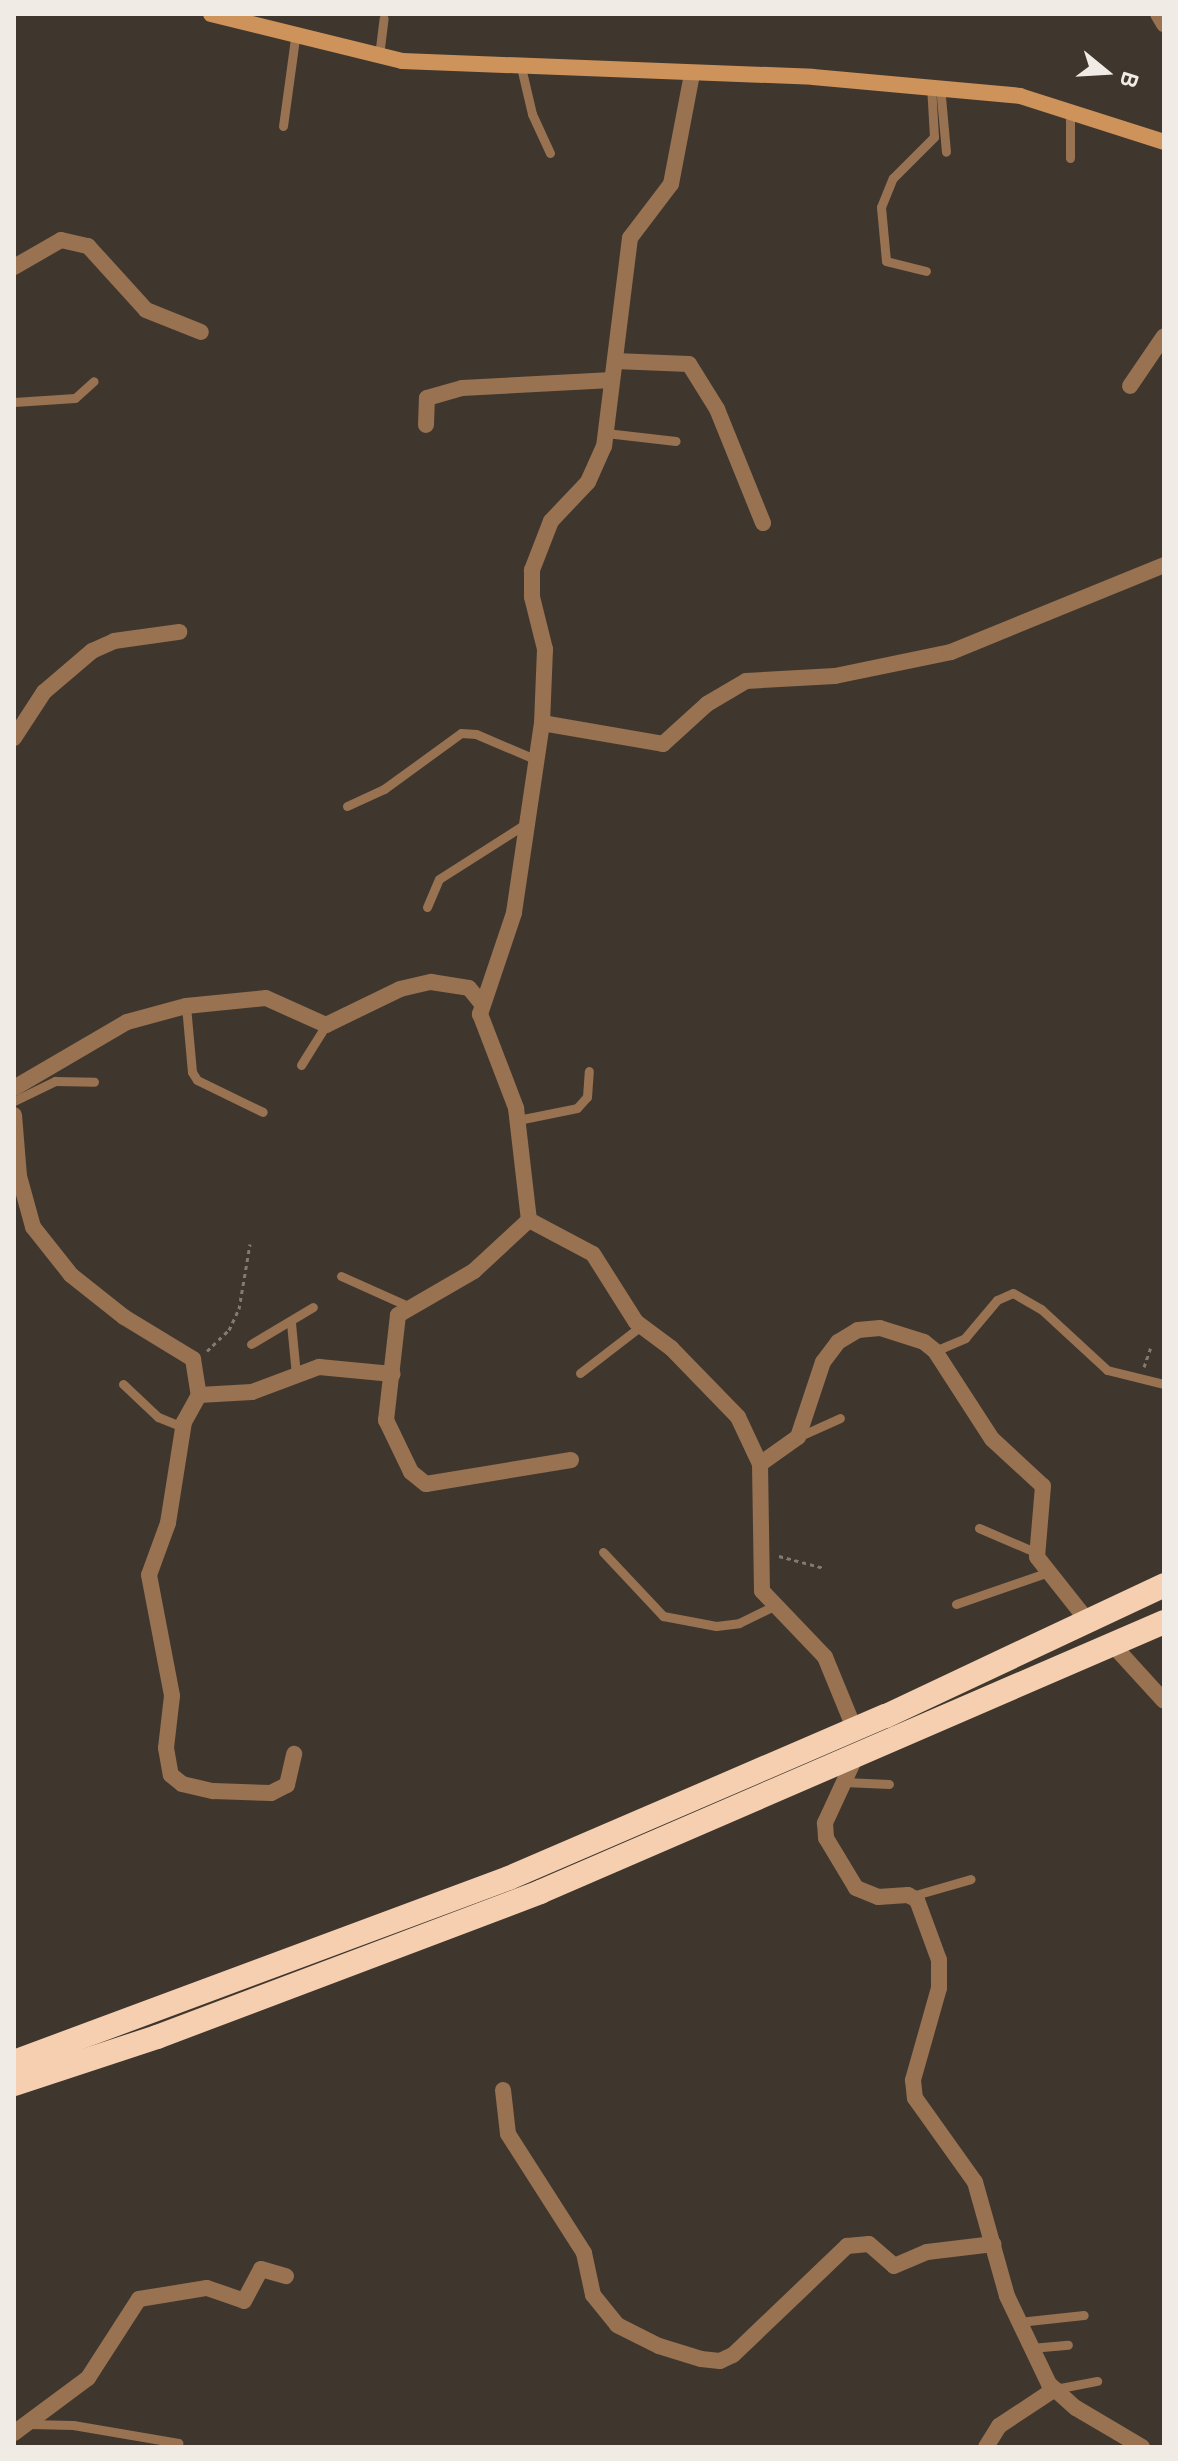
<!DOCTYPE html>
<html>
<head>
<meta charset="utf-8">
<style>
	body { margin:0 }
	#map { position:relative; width:1178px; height:2461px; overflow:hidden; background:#3f362e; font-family:"Varela Round",sans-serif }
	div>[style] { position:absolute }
	.path>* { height:3px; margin-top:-1.5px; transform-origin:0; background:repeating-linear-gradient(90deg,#827a73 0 4px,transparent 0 8px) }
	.lane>* { height:9px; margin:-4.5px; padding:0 4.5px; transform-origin:4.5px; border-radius:4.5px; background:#987251 }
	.street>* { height:16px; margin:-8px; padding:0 8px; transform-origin:8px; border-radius:8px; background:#987251 }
	.secondary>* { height:16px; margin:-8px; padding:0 8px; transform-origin:8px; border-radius:8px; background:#ce925b }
	.highway>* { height:24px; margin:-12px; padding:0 12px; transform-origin:12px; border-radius:12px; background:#f5cfaf }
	span { translate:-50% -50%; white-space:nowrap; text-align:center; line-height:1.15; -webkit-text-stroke:6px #3f362e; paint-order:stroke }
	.frame { position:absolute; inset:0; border:16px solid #f1ebe5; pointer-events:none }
	.north { position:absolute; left:1066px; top:32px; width:80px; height:80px; -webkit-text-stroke:6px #3f362e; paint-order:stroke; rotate:108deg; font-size:22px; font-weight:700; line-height:32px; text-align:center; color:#f1ebe5 }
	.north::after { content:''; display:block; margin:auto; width:28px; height:36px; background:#f1ebe5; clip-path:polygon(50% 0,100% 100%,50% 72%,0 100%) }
</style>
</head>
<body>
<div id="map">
	<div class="path">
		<i style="left:207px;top:1351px;width:30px;rotate:-44deg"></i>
		<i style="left:229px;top:1330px;width:23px;rotate:-65deg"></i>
		<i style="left:239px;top:1309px;width:66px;rotate:-80.4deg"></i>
		<i style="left:1144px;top:1367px;width:21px;rotate:-71deg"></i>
		<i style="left:779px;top:1556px;width:47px;rotate:14.9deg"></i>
	</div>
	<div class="lane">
		<i style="left:379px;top:56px;width:38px;rotate:-83deg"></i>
		<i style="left:521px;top:67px;width:48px;rotate:76.8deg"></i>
		<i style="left:532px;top:114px;width:43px;rotate:65.2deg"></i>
		<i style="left:940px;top:86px;width:66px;rotate:84.8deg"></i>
		<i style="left:283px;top:126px;width:89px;rotate:-82.2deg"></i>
		<i style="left:1070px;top:158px;width:48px;rotate:-90deg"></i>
		<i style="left:926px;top:271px;width:41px;rotate:-166deg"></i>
		<i style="left:886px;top:261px;width:54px;rotate:-95.3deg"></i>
		<i style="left:881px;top:207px;width:31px;rotate:-68deg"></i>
		<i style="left:893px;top:178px;width:58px;rotate:-45deg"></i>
		<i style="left:934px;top:137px;width:52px;rotate:-93.3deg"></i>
		<i style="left:14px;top:402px;width:61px;rotate:-3.8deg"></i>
		<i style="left:75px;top:398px;width:25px;rotate:-42deg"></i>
		<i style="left:606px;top:433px;width:70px;rotate:6.5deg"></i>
		<i style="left:347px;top:806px;width:41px;rotate:-24.7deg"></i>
		<i style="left:384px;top:789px;width:95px;rotate:-36deg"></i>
		<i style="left:461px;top:733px;width:15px;rotate:4deg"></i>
		<i style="left:476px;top:734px;width:66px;rotate:23.1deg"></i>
		<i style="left:427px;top:907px;width:30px;rotate:-67deg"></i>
		<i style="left:439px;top:879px;width:104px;rotate:-32.5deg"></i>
		<i style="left:186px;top:1006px;width:66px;rotate:84.8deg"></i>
		<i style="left:192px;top:1072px;width:9px;rotate:58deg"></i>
		<i style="left:197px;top:1080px;width:73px;rotate:25.9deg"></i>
		<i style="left:301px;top:1065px;width:47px;rotate:-58deg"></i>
		<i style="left:14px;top:1101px;width:46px;rotate:-26deg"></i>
		<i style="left:55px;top:1081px;width:39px;rotate:1deg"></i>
		<i style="left:518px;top:1120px;width:60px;rotate:-11.5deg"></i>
		<i style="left:577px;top:1108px;width:15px;rotate:-48deg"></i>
		<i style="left:587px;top:1097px;width:26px;rotate:-86deg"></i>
		<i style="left:341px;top:1276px;width:73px;rotate:24.1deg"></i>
		<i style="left:291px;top:1323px;width:52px;rotate:84.5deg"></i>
		<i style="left:251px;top:1344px;width:72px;rotate:-30.8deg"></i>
		<i style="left:935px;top:1351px;width:33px;rotate:-23deg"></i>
		<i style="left:965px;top:1338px;width:50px;rotate:-49.9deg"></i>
		<i style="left:997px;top:1300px;width:17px;rotate:-24deg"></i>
		<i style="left:1013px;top:1293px;width:32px;rotate:30deg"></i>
		<i style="left:1041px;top:1309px;width:90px;rotate:42.7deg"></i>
		<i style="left:1107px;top:1370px;width:59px;rotate:13.8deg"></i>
		<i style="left:580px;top:1373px;width:77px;rotate:-37.6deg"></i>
		<i style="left:123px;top:1384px;width:48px;rotate:43.3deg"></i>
		<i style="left:158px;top:1417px;width:27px;rotate:22deg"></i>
		<i style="left:798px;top:1437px;width:46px;rotate:-24.3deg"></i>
		<i style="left:979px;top:1528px;width:63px;rotate:23.3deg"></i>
		<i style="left:603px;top:1552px;width:88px;rotate:46.8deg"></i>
		<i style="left:663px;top:1616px;width:54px;rotate:10.7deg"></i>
		<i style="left:716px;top:1626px;width:23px;rotate:-7deg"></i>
		<i style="left:739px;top:1623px;width:39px;rotate:-26deg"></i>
		<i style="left:956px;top:1604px;width:98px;rotate:-19deg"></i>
		<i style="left:844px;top:1782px;width:45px;rotate:2.5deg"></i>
		<i style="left:912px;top:1896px;width:61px;rotate:-16.1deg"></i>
		<i style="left:1019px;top:2322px;width:65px;rotate:-6.1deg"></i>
		<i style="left:1031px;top:2348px;width:37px;rotate:-5deg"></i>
		<i style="left:1055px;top:2389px;width:43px;rotate:-10.8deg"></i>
		<i style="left:29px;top:2424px;width:44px;rotate:1.3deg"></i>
		<i style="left:73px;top:2425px;width:107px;rotate:9.7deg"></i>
	</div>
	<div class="street">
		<i style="left:1158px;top:14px;width:12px;rotate:59deg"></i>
		<i style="left:692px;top:74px;width:112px;rotate:100.8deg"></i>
		<i style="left:671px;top:184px;width:68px;rotate:127.2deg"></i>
		<i style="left:630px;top:238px;width:210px;rotate:97.1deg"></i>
		<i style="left:604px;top:446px;width:39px;rotate:114deg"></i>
		<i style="left:588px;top:482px;width:54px;rotate:133.5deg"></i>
		<i style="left:551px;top:521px;width:53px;rotate:111.2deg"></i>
		<i style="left:532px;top:570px;width:27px;rotate:90deg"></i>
		<i style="left:532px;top:597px;width:54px;rotate:76deg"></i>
		<i style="left:545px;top:649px;width:74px;rotate:92.3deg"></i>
		<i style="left:542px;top:723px;width:192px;rotate:98.4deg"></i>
		<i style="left:514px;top:913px;width:107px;rotate:108.6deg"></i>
		<i style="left:480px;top:1014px;width:101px;rotate:69deg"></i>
		<i style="left:516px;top:1108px;width:113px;rotate:83.4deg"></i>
		<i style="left:529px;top:1220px;width:72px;rotate:28deg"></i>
		<i style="left:593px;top:1254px;width:80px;rotate:57.7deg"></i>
		<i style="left:636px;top:1322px;width:44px;rotate:36.6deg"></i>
		<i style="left:671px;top:1348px;width:96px;rotate:45.8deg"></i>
		<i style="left:738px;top:1417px;width:52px;rotate:64.9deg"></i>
		<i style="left:760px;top:1464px;width:127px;rotate:89.1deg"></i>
		<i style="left:762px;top:1591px;width:91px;rotate:46.3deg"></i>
		<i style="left:825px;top:1657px;width:79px;rotate:67.7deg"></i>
		<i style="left:14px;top:267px;width:54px;rotate:-29.9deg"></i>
		<i style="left:61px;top:240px;width:28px;rotate:13deg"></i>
		<i style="left:88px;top:246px;width:86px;rotate:47.8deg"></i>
		<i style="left:146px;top:310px;width:59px;rotate:21.8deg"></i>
		<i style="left:615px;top:361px;width:74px;rotate:2.3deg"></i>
		<i style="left:689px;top:364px;width:53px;rotate:58.1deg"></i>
		<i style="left:717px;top:409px;width:123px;rotate:68deg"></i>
		<i style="left:1130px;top:386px;width:60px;rotate:-55.8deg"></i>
		<i style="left:426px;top:425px;width:27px;rotate:-88deg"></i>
		<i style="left:427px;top:398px;width:36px;rotate:-16deg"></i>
		<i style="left:462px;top:388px;width:150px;rotate:-3.1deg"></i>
		<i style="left:542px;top:723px;width:123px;rotate:9.8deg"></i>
		<i style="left:663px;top:744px;width:59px;rotate:-42.3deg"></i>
		<i style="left:707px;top:704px;width:45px;rotate:-30.5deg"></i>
		<i style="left:746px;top:681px;width:89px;rotate:-3.2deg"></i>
		<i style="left:835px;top:676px;width:118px;rotate:-11.7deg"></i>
		<i style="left:951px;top:652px;width:230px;rotate:-22.2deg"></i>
		<i style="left:14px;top:738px;width:55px;rotate:-56.9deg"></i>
		<i style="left:44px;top:692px;width:63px;rotate:-40.5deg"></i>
		<i style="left:92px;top:651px;width:24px;rotate:-24deg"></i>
		<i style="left:114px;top:641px;width:66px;rotate:-7.9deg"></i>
		<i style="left:14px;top:1088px;width:131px;rotate:-30.3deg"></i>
		<i style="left:127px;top:1022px;width:61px;rotate:-15.2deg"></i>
		<i style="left:186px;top:1006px;width:80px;rotate:-5.7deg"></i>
		<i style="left:266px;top:998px;width:66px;rotate:24.2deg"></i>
		<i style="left:326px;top:1025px;width:82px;rotate:-25.9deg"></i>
		<i style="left:400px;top:989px;width:32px;rotate:-13deg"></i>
		<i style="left:431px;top:982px;width:38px;rotate:9deg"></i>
		<i style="left:469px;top:988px;width:19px;rotate:51deg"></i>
		<i style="left:14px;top:1115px;width:61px;rotate:85.3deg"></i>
		<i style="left:19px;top:1176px;width:53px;rotate:74.6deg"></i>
		<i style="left:33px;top:1227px;width:61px;rotate:51.6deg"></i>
		<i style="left:71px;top:1275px;width:68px;rotate:38.4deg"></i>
		<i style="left:124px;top:1317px;width:81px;rotate:31.3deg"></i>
		<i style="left:193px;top:1359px;width:36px;rotate:81deg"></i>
		<i style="left:199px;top:1395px;width:31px;rotate:119deg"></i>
		<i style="left:184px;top:1422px;width:102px;rotate:99deg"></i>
		<i style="left:168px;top:1523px;width:55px;rotate:110.1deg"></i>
		<i style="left:149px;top:1575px;width:123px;rotate:79.2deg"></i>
		<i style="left:172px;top:1696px;width:52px;rotate:96.6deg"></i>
		<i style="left:166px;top:1748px;width:27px;rotate:80deg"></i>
		<i style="left:171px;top:1775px;width:14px;rotate:39deg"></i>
		<i style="left:182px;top:1784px;width:32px;rotate:13deg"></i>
		<i style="left:213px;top:1791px;width:58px;rotate:2deg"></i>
		<i style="left:271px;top:1793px;width:18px;rotate:-27deg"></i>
		<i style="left:287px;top:1785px;width:32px;rotate:-77deg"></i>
		<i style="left:529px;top:1220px;width:75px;rotate:137.2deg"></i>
		<i style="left:474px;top:1271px;width:88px;rotate:149.9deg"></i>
		<i style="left:398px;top:1315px;width:106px;rotate:96.5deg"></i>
		<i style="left:386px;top:1420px;width:58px;rotate:64.3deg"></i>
		<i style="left:411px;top:1472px;width:19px;rotate:39deg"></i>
		<i style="left:426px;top:1484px;width:147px;rotate:-9.4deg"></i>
		<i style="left:199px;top:1395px;width:53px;rotate:-3.2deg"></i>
		<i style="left:252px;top:1392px;width:72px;rotate:-20.5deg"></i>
		<i style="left:319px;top:1367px;width:74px;rotate:5.4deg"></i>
		<i style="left:760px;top:1464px;width:47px;rotate:-35.4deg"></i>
		<i style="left:798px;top:1437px;width:79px;rotate:-71.6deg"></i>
		<i style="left:823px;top:1362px;width:25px;rotate:-53deg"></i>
		<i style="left:838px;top:1342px;width:23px;rotate:-31deg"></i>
		<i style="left:858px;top:1330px;width:22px;rotate:-5deg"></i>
		<i style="left:880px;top:1328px;width:46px;rotate:17.7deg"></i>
		<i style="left:924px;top:1342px;width:14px;rotate:39deg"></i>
		<i style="left:935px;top:1351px;width:105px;rotate:57.1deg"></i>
		<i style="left:992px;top:1439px;width:69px;rotate:42.7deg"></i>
		<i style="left:1043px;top:1486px;width:71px;rotate:94.8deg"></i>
		<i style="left:1037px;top:1557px;width:80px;rotate:51.6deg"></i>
		<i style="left:1112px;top:1644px;width:77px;rotate:47.6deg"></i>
		<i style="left:855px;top:1758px;width:72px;rotate:114.8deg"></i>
		<i style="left:825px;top:1823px;width:15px;rotate:86deg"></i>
		<i style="left:826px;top:1838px;width:58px;rotate:59deg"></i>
		<i style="left:856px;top:1888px;width:24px;rotate:22deg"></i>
		<i style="left:878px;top:1897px;width:30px;rotate:-4deg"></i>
		<i style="left:908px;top:1895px;width:10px;rotate:29deg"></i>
		<i style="left:917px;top:1900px;width:64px;rotate:69.9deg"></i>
		<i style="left:939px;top:1960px;width:28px;rotate:90deg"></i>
		<i style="left:939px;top:1988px;width:96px;rotate:105.8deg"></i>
		<i style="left:913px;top:2080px;width:18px;rotate:84deg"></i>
		<i style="left:915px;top:2098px;width:103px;rotate:54.5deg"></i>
		<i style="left:975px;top:2182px;width:118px;rotate:74.3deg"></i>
		<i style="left:1007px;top:2296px;width:98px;rotate:64.5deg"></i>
		<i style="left:1049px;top:2384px;width:36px;rotate:42deg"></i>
		<i style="left:1076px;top:2408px;width:77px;rotate:30.6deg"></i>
		<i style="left:503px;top:2090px;width:44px;rotate:83.5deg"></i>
		<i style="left:508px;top:2134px;width:141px;rotate:57.4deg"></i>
		<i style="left:584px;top:2253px;width:43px;rotate:77.9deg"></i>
		<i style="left:593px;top:2295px;width:38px;rotate:51deg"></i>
		<i style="left:617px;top:2325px;width:47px;rotate:26.6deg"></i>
		<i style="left:659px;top:2346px;width:44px;rotate:17.2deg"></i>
		<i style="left:701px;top:2359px;width:19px;rotate:6deg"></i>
		<i style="left:720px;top:2361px;width:14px;rotate:-25deg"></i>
		<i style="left:733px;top:2355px;width:158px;rotate:-43.7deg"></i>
		<i style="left:847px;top:2246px;width:22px;rotate:-5deg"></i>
		<i style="left:869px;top:2244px;width:33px;rotate:41deg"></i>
		<i style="left:894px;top:2266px;width:36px;rotate:-23deg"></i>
		<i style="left:927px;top:2252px;width:67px;rotate:-6.8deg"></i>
		<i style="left:14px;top:2433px;width:92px;rotate:-36.6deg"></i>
		<i style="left:88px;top:2378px;width:94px;rotate:-57.2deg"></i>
		<i style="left:139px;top:2299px;width:69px;rotate:-9.2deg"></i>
		<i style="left:207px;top:2288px;width:39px;rotate:19deg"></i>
		<i style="left:244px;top:2301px;width:36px;rotate:-62deg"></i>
		<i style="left:261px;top:2269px;width:26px;rotate:16deg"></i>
		<i style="left:986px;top:2447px;width:25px;rotate:-58deg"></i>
		<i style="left:999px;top:2426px;width:67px;rotate:-33.5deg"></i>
	</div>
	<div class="secondary">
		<i style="left:211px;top:14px;width:197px;rotate:13.8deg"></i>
		<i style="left:402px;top:61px;width:411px;rotate:2.2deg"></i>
		<i style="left:813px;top:77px;width:208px;rotate:5.2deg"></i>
		<i style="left:1020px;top:96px;width:151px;rotate:17.7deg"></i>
	</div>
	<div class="highway">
		<i style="left:14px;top:2062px;width:528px;rotate:-20.39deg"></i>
		<i style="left:509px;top:1878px;width:410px;rotate:-23.3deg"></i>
		<i style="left:886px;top:1716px;width:307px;rotate:-25.2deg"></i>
		<i style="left:14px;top:2084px;width:151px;rotate:-18.2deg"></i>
		<i style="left:157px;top:2037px;width:410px;rotate:-20.7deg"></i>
		<i style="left:540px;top:1892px;width:680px;rotate:-23.4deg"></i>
	</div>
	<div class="frame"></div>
	<div class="north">B</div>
</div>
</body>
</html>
